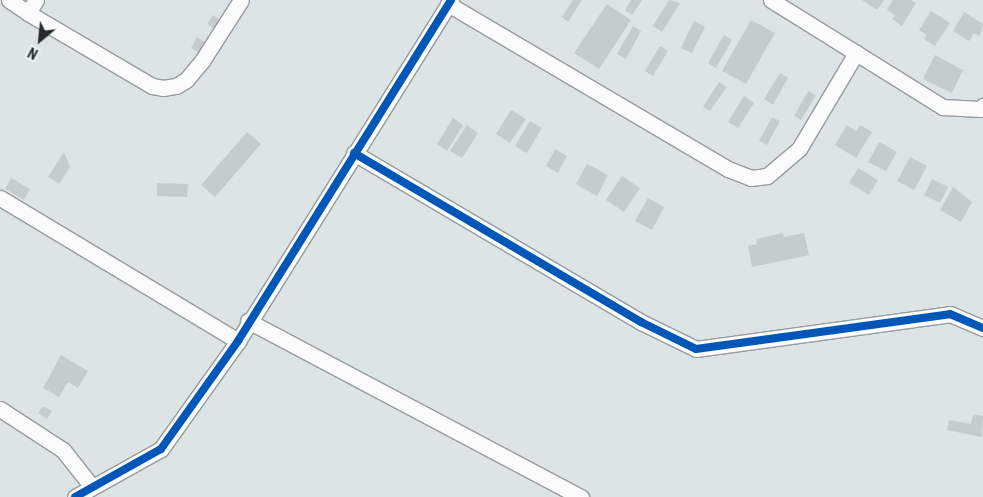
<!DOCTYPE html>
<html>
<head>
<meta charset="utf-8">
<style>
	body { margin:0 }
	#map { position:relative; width:983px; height:497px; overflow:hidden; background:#dce4e6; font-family:"Roboto Condensed",sans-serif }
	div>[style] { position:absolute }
	.building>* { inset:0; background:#c5cccc }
	.roads { filter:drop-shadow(1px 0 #969c9e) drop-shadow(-1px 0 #969c9e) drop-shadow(0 1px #969c9e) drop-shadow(0 -1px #969c9e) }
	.street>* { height:15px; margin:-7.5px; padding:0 7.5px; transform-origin:7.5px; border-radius:7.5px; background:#fafbfb }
	.cycleway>* { height:8px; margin:-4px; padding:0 4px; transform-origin:4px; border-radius:4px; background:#0057b8 }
	span { translate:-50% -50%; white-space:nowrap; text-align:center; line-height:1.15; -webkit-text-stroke:4px #e6f5f7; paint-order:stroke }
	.north { position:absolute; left:15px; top:15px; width:50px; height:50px; -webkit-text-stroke:4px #e6f5f7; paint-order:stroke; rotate:208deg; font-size:14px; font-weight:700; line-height:20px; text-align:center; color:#252b2c }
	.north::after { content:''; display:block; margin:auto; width:18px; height:22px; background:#252b2c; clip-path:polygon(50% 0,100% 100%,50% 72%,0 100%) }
</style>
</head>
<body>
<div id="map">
	<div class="building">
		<i style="clip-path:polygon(573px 0,582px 0,568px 22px,562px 17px)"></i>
		<i style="clip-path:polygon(631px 0,642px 0,632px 15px,625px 10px)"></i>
		<i style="clip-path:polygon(669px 0,680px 3px,662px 32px,653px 26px)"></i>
		<i style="clip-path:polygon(862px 0,884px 0,877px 10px)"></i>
		<i style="clip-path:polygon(893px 0,911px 0,916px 3px,902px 26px,892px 19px,895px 15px,887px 10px)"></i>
		<i style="clip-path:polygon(607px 4px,631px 20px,599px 69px,574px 53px)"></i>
		<i style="clip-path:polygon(931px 11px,950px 23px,935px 46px,924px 39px,927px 35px,919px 30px)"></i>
		<i style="clip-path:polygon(964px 12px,983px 24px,980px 36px,974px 33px,969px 41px,953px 31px)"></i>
		<i style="clip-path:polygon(213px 15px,222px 21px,216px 30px,207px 24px)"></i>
		<i style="clip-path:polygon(751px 20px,775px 33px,746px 84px,722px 71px)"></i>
		<i style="clip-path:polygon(694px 21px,705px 27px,692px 53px,681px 48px)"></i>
		<i style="clip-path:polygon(633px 26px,641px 31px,626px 59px,617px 54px)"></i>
		<i style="clip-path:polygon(724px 35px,732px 40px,716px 68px,708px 63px)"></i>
		<i style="clip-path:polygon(197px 37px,209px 45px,203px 55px,191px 48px)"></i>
		<i style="clip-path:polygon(660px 46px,668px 51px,653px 76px,645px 71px)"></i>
		<i style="clip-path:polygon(935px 55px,963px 70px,952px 93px,923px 79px)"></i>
		<i style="clip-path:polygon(780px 73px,788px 78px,773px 105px,764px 99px)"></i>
		<i style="clip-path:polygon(719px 82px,727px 87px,710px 111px,703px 107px)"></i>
		<i style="clip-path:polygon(808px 91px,816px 95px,801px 120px,794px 116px)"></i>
		<i style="clip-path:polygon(744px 96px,754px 103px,738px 128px,728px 122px)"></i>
		<i style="clip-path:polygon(511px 110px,526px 119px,510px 143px,496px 134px)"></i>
		<i style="clip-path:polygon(772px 117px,780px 121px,767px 145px,759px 141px)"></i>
		<i style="clip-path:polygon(453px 118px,463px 125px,447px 151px,437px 144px)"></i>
		<i style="clip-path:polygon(530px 121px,542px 128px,527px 153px,515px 146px)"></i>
		<i style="clip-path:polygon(467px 125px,478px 133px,462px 158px,450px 151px)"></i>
		<i style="clip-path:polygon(847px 125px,856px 131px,860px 125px,872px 132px,856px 158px,835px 145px)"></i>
		<i style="clip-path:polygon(247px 132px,261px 144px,215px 197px,201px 185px)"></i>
		<i style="clip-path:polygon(879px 142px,897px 152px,886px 171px,868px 162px)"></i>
		<i style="clip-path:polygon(555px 149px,567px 156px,558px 173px,546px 166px)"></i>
		<i style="clip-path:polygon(64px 152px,70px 167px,59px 184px,48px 177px)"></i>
		<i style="clip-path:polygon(910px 157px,927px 166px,914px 190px,897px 181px)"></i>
		<i style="clip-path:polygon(587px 164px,608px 175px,597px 196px,576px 184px)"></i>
		<i style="clip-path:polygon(858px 168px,878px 180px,869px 195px,849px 183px)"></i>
		<i style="clip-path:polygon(622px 176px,640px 188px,624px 212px,606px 200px)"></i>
		<i style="clip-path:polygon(11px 178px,30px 189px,24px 200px,5px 189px)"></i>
		<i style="clip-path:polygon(932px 179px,948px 187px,940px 203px,924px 195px)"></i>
		<i style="clip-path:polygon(157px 183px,188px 184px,187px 197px,157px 196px)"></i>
		<i style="clip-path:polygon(953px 187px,972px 202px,961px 222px,940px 210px)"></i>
		<i style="clip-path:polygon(648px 198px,664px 207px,652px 230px,635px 221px)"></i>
		<i style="clip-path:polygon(783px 233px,784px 237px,804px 233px,809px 255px,752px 267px,748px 246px,757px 244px,756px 239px)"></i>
		<i style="clip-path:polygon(61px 355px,88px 371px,78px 388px,68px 382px,59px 397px,43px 388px)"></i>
		<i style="clip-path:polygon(43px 406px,52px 411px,47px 419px,38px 413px)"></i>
		<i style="clip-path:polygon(973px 414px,983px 416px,982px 437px,947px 430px,949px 420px,971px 424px)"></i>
	</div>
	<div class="roads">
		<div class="street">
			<i style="left:9px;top:0;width:23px;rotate:34deg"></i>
			<i style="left:36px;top:0;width:15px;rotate:122deg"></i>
			<i style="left:28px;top:13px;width:144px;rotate:30.5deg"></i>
			<i style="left:152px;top:86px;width:11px;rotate:10deg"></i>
			<i style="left:163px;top:88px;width:13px;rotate:-9deg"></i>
			<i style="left:176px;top:86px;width:12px;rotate:-31deg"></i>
			<i style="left:186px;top:80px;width:25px;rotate:-50deg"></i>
			<i style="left:202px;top:61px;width:72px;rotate:-57.4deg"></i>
			<i style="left:771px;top:0;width:203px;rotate:31.9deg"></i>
			<i style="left:943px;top:107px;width:38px;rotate:3deg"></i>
			<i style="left:981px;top:109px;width:4px;rotate:-56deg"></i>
			<i style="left:448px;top:4px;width:325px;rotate:30.5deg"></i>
			<i style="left:728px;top:169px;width:25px;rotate:21deg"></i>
			<i style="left:751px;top:178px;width:16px;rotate:-7deg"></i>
			<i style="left:767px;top:176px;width:42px;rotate:-40.2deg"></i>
			<i style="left:799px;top:149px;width:112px;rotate:-59.3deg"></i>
			<i style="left:354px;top:153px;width:333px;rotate:30.5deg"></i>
			<i style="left:641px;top:322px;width:61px;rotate:26.1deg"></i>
			<i style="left:696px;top:349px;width:256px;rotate:-7.8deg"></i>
			<i style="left:950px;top:314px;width:36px;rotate:23deg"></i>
			<i style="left:0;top:198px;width:278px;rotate:31deg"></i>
			<i style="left:248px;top:321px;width:377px;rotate:27.9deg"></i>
			<i style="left:0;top:409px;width:75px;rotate:33.1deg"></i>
			<i style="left:63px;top:450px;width:47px;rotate:51.9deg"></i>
			<i style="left:75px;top:497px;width:98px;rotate:-29.2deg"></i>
			<i style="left:161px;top:449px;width:133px;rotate:-54.5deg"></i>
			<i style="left:238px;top:341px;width:402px;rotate:-58deg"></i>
		</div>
	</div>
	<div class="cycleway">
		<i style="left:354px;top:153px;width:333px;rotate:30.5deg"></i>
		<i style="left:641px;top:322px;width:61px;rotate:26.1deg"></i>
		<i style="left:696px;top:349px;width:256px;rotate:-7.8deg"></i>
		<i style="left:950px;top:314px;width:36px;rotate:23deg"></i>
		<i style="left:75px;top:497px;width:98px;rotate:-29.2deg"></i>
		<i style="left:161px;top:449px;width:133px;rotate:-54.5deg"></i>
		<i style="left:238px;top:341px;width:402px;rotate:-58deg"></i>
	</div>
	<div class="north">N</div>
</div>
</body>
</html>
